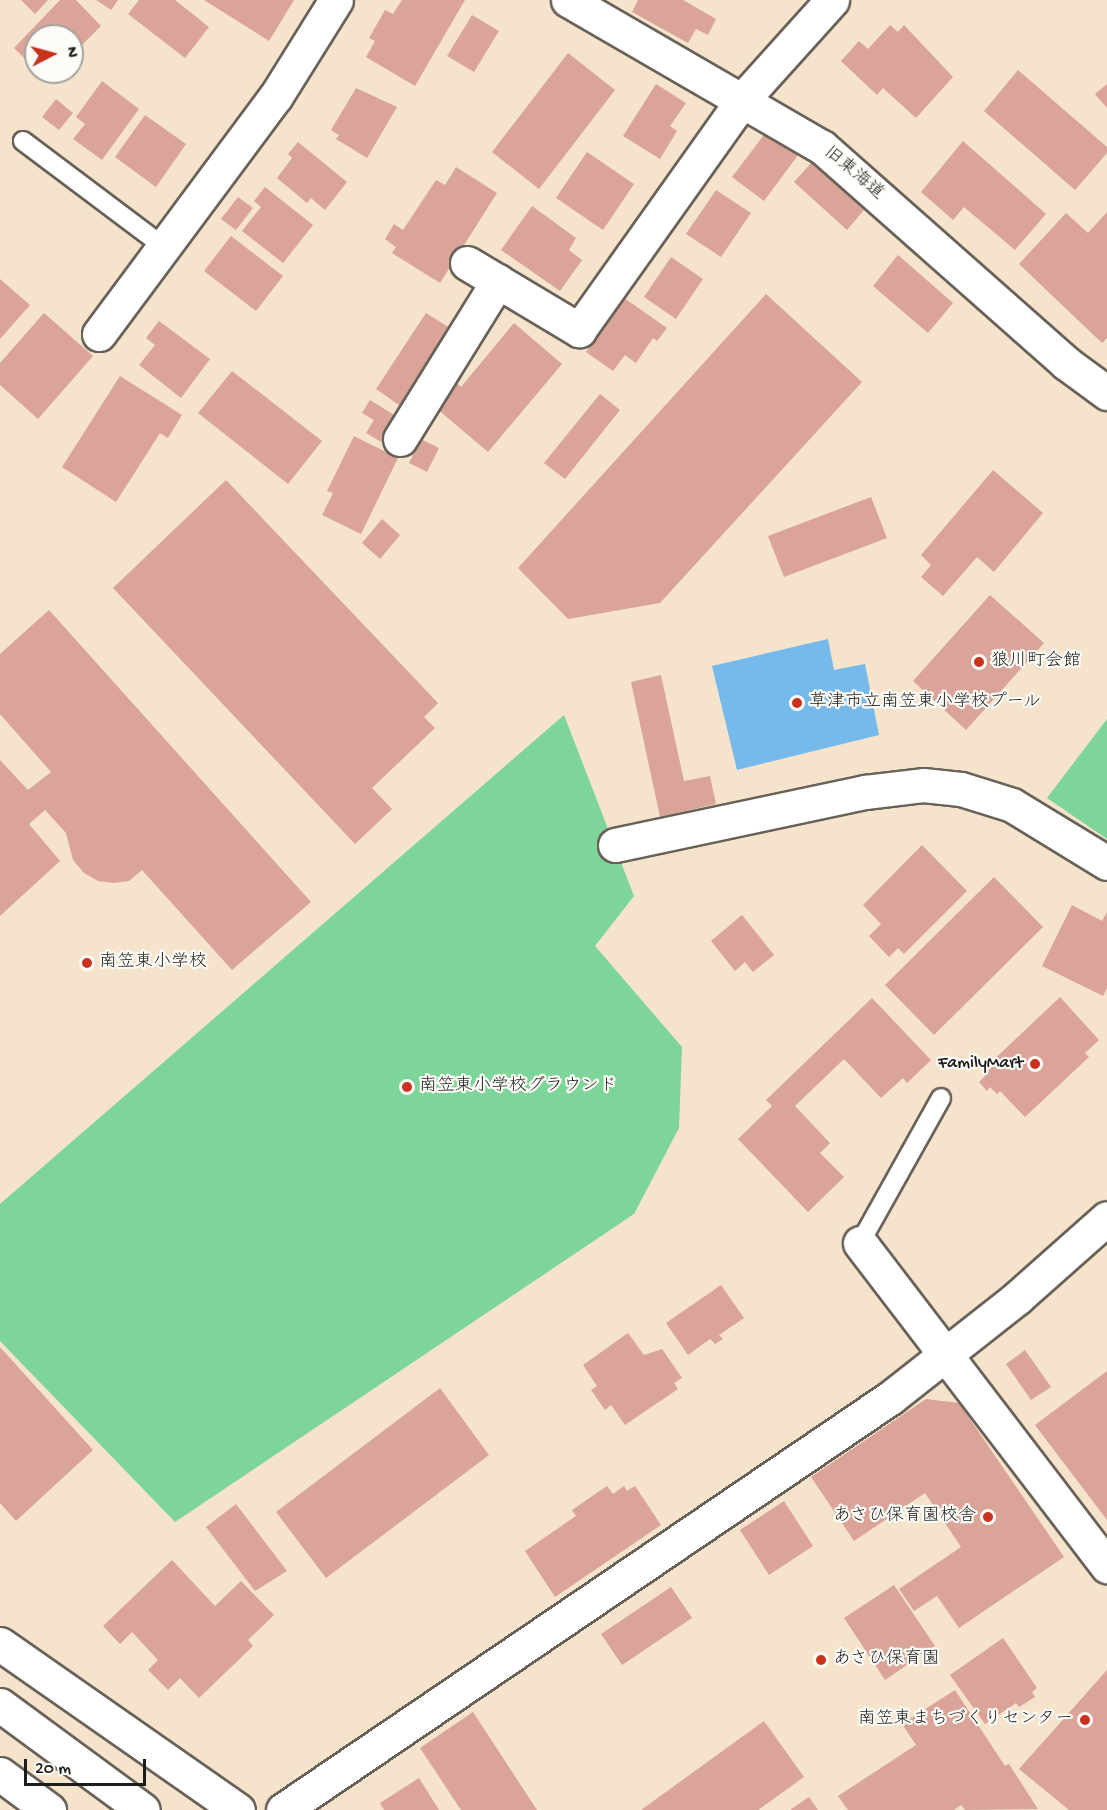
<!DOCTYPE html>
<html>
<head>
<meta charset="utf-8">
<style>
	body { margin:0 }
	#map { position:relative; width:1107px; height:1810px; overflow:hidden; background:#f5e3cb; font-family:"Gochi Hand","Klee One",sans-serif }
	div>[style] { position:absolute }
	.green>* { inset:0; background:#7dd599 }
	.water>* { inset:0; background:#76baec }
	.building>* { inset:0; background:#daa498 }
	.roads { filter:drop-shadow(2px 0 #686259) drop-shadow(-2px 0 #686259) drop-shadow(0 2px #686259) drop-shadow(0 -2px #686259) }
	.service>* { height:18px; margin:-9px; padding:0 9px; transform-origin:9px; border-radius:9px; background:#fff }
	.minor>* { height:33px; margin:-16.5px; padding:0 16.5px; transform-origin:16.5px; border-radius:16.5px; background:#fff }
	.trunk>* { height:33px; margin:-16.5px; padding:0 16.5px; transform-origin:16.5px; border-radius:16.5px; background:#fff }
	.dots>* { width:16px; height:16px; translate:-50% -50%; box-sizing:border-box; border:3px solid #fdfcf7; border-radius:50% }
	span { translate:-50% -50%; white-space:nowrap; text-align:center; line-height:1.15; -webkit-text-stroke:4.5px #fdfcf7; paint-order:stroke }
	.street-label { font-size:18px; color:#1c1c1c }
	.poi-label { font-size:18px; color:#1c1c1c }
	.left { translate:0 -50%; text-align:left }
	.right { translate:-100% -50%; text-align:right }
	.north { position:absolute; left:24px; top:24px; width:60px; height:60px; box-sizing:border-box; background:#fdfcf7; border:2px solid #a3a29f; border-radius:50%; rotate:84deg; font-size:16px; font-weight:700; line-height:24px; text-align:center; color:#1c1c1c }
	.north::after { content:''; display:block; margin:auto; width:21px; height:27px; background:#c8321e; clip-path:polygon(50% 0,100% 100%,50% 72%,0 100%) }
	.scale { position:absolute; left:24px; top:1759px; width:122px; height:27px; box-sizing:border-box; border:3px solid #1c1c1c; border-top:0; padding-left:8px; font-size:18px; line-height:21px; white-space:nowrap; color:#1c1c1c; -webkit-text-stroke:4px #fdfcf7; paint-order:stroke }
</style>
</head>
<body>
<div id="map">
	<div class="green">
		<i style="clip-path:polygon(564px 715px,634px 896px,595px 946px,682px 1047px,679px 1128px,634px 1214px,175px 1522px,0 1341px,0 1204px)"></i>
		<i style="clip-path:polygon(1107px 719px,1107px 839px,1047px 798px)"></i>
	</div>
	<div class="water">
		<i style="clip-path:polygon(828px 639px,834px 670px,865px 664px,879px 735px,737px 770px,712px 666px)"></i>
	</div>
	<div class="building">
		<i style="clip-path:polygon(21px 0,48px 0,35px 14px)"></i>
		<i style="clip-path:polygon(60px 0,76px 0,101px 26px,72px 55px,72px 36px,36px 36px,36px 70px,14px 48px)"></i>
		<i style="clip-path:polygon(96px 0,118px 0,111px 10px)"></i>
		<i style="clip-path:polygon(139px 0,175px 0,209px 27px,185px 58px,128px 14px)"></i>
		<i style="clip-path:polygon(204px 0,294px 0,269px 41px)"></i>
		<i style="clip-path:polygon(402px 0,465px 0,415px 86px,366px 57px,375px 41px,369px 38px,385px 10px,393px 14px)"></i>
		<i style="clip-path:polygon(638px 0,683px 0,716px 19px,708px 35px,696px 29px,688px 43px,632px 12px)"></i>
		<i style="clip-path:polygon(472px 15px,499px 31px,474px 72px,447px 56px)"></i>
		<i style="clip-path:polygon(890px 25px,898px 32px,904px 25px,953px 77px,916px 118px,883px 88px,877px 95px,841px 61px,859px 41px,868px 49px)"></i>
		<i style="clip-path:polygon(568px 53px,615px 90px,539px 189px,492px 152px)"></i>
		<i style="clip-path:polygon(1018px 70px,1107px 147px,1107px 153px,1075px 190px,984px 111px)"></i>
		<i style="clip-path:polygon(102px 81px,139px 109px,102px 160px,73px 139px,85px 124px,76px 117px)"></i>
		<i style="clip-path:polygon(656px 84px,686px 103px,670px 126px,677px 131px,660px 159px,623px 136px)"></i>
		<i style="clip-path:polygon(1107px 84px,1107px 108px,1095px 94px)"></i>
		<i style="clip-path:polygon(356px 88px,397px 107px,367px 158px,336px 139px,339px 135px,331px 130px)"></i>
		<i style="clip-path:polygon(56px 99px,73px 113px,59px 130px,42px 117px)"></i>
		<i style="clip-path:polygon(145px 115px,186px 144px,156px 187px,115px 157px)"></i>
		<i style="clip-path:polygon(766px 132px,798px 155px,764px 201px,732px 177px)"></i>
		<i style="clip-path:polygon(963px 141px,1046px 214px,1015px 250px,964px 207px,953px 220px,921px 192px)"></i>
		<i style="clip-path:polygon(298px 142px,347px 182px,325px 210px,311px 198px,307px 203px,277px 178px,292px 158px,288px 154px)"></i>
		<i style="clip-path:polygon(587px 152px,634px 184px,603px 230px,556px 198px)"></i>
		<i style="clip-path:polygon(812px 162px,864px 210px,847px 230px,794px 182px)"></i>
		<i style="clip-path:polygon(456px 167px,497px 193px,440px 283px,392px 253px,396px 247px,385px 239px,394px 224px,403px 230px,436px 180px,445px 185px)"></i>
		<i style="clip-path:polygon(265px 187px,313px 225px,283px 263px,242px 231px,261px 207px,254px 201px)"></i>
		<i style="clip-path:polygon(716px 190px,751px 213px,721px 257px,686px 234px)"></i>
		<i style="clip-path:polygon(238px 197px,253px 208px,236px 230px,221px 219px)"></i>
		<i style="clip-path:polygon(532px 206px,576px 238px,569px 250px,582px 260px,560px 291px,501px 250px)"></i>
		<i style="clip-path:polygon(1107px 212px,1107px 338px,1102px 343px,1019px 264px,1066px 213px,1088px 233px)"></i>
		<i style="clip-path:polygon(231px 236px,283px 276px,256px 311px,204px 271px)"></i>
		<i style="clip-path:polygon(898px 255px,953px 303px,928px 333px,873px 286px)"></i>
		<i style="clip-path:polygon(671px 257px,703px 279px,676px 319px,644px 297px)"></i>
		<i style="clip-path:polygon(0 279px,30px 305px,0 339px)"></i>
		<i style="clip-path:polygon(766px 294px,862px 382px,660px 603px,568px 619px,518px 568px)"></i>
		<i style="clip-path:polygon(624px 298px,667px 328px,657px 341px,653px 338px,636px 363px,625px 355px,613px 371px,586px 352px)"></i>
		<i style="clip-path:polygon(44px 313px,93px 356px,38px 419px,0 385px,0 363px)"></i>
		<i style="clip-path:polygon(426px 313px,453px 330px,402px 407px,376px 389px)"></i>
		<i style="clip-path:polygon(159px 321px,210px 359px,181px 398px,139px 365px,155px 345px,146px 338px)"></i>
		<i style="clip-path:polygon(514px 323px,562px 364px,488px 452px,436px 408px,457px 383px,461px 387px)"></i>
		<i style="clip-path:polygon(232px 371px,322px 441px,288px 484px,198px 413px)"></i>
		<i style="clip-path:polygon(120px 376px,182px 415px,168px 438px,160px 433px,116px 502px,62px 467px)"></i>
		<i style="clip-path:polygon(600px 394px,620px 410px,565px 479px,544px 463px)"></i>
		<i style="clip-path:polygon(370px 400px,399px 418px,383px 443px,366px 433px,374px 420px,362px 413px)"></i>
		<i style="clip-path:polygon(354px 436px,398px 458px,361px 534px,322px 515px,333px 493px,327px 491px)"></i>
		<i style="clip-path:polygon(421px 439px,439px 448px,427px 472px,409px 463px)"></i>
		<i style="clip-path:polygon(993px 470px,1043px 513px,994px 572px,977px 557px,943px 596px,921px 577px,931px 565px,921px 555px)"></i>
		<i style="clip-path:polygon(226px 480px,438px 703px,424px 717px,435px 728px,372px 788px,392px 809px,355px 844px,113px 588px)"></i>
		<i style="clip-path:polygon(871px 497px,887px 538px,784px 577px,768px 536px)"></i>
		<i style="clip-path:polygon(382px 519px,400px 535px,380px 559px,362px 543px)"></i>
		<i style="clip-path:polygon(990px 595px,1044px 643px,966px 730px,913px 681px)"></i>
		<i style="clip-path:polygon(49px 610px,311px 902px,232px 970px,142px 870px,129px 881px,114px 883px,98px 881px,84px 873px,73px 860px,66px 833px,45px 810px,29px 824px,60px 861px,0 916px,0 760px,28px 790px,51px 772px,0 714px,0 654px)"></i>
		<i style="clip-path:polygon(661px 675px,684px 781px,710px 776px,716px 804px,660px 817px,631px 682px)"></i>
		<i style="clip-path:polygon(922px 845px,967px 891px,904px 954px,898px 948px,889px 957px,869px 936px,881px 924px,863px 905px)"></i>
		<i style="clip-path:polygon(994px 877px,1043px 927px,934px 1035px,885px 985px)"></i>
		<i style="clip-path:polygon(1072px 905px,1102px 921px,1107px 912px,1107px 988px,1103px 996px,1042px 966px)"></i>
		<i style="clip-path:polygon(742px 915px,774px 955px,753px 972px,745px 962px,735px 971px,711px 941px)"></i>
		<i style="clip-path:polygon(1060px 997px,1099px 1040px,1085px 1053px,1089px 1057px,1025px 1117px,1000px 1091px,997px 1094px,990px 1087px,987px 1091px,979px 1082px,986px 1075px,982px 1071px)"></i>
		<i style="clip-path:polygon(872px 998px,931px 1060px,907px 1083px,903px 1078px,881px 1098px,844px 1059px,795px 1106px,830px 1143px,820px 1153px,844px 1177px,808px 1212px,738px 1139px,772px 1106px,766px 1100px)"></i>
		<i style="clip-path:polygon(721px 1285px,744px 1318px,719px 1335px,723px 1339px,715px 1344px,710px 1339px,688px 1355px,666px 1323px)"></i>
		<i style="clip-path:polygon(628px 1333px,644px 1355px,662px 1349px,682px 1378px,674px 1383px,678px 1389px,625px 1425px,611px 1405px,605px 1410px,591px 1390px,597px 1386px,583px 1365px)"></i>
		<i style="clip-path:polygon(0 1347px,93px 1450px,16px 1521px,0 1503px)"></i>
		<i style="clip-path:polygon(1025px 1350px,1051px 1387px,1031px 1400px,1006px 1364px)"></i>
		<i style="clip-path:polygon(1107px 1371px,1107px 1520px,1035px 1425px)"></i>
		<i style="clip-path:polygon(440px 1388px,489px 1455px,326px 1578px,276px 1512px)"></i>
		<i style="clip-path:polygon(926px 1399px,959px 1403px,1064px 1557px,959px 1628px,937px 1596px,914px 1611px,899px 1589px,961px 1547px,925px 1493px,854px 1541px,811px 1477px)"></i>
		<i style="clip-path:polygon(607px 1486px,613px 1494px,624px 1486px,627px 1491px,635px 1486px,661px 1525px,555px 1597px,525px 1551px,576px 1516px,572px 1510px)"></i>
		<i style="clip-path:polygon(784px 1501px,813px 1546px,769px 1575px,740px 1530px)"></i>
		<i style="clip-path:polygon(236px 1504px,287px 1571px,255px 1591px,206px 1527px)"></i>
		<i style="clip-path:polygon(172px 1560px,215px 1606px,241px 1581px,274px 1615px,248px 1640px,253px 1646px,199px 1698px,180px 1678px,168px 1690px,148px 1670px,158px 1660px,132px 1632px,120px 1644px,103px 1626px)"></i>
		<i style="clip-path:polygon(894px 1585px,935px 1646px,885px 1680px,844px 1618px)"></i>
		<i style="clip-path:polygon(671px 1587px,692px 1618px,622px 1665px,601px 1634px)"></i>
		<i style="clip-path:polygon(1003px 1638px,1037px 1688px,1032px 1692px,1035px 1697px,1019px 1707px,1016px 1703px,985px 1724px,950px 1675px)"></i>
		<i style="clip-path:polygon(1107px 1670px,1107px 1810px,1069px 1810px,1019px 1769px)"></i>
		<i style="clip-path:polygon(955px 1690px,1005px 1766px,1009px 1764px,1038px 1809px,965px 1810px,961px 1805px,954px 1810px,848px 1810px,838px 1796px,916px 1745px,902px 1724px)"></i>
		<i style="clip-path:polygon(473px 1712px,537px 1810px,461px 1810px,420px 1748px)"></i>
		<i style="clip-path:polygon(764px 1721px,804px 1777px,758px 1810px,641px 1810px)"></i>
		<i style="clip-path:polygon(419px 1778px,439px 1810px,384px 1810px,380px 1803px)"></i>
		<i style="clip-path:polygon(809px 1797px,818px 1810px,790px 1810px)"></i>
	</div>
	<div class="roads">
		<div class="service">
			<i style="left:23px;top:141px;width:175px;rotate:36.9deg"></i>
			<i style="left:860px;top:1243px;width:166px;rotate:-60.8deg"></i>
		</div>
		<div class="minor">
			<i style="left:568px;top:0;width:293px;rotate:30.1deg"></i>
			<i style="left:822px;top:147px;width:326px;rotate:41.5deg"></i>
			<i style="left:1066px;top:363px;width:51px;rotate:36.2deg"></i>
			<i style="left:467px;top:263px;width:131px;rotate:30.9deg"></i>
			<i style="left:579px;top:330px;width:283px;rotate:-54.6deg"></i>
			<i style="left:743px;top:99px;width:133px;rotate:-48deg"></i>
			<i style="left:99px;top:334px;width:297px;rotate:-53.4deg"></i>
			<i style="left:276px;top:96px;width:113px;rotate:-58deg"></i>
			<i style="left:400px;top:439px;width:186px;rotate:-58.2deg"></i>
			<i style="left:615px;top:845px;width:256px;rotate:-12deg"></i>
			<i style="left:865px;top:792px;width:58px;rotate:-6.9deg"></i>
			<i style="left:923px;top:785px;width:38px;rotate:6deg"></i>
			<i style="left:961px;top:789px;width:53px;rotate:17.4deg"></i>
			<i style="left:1012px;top:805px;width:111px;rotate:31.4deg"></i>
			<i style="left:860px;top:1243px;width:407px;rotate:52.6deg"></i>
			<i style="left:0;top:1644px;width:290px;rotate:34.9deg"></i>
			<i style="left:283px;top:1810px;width:734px;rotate:-34.17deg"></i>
			<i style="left:890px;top:1398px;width:162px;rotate:-38.2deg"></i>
			<i style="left:1017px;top:1298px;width:120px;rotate:-41.6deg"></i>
		</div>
		<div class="trunk">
			<i style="left:0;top:1705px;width:177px;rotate:36.3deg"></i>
			<i style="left:0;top:1774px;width:61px;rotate:36.3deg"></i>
		</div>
	</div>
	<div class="dots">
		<i style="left:979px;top:662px;background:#c8321e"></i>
		<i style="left:797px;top:703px;background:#c8321e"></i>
		<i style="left:87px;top:963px;background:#c8321e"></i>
		<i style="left:1035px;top:1064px;background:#c8321e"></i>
		<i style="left:407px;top:1087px;background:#c8321e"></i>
		<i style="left:988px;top:1517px;background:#c8321e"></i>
		<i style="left:821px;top:1660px;background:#c8321e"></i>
		<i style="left:1085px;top:1720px;background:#c8321e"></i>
	</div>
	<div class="street-label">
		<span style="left:853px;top:174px;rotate:40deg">旧東海道</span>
	</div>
	<div class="poi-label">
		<span class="left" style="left:991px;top:662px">狼川町会館</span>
		<span class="left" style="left:809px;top:703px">草津市立南笠東小学校プール</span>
		<span class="left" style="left:99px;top:963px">南笠東小学校</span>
		<span class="right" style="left:1023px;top:1064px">FamilyMart</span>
		<span class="left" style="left:419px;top:1087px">南笠東小学校グラウンド</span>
		<span class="right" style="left:976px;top:1517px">あさひ保育園校舎</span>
		<span class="left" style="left:833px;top:1660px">あさひ保育園</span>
		<span class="right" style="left:1073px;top:1720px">南笠東まちづくりセンター</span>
	</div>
	<div class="north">N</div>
	<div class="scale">20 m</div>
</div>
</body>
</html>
